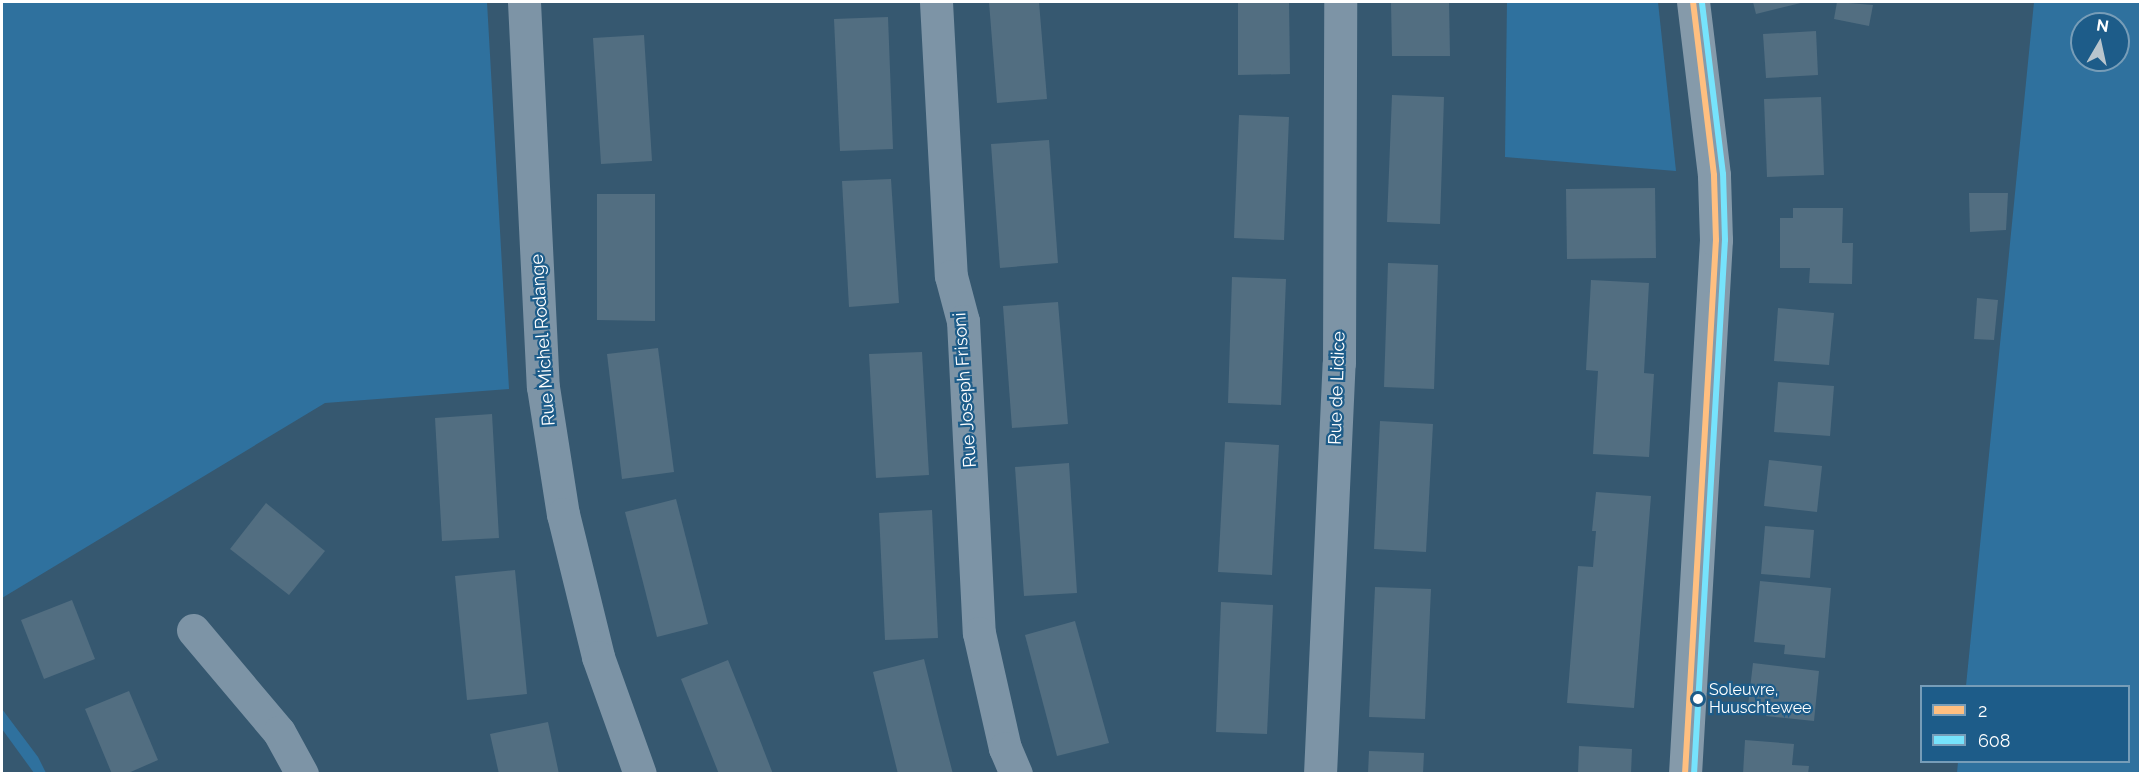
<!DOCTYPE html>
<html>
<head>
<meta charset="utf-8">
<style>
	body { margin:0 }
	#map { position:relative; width:2142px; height:775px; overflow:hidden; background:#365870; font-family:Raleway,sans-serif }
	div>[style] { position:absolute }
	.green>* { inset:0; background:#2f719e }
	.building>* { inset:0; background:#526e81 }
	.street>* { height:33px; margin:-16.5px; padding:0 16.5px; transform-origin:16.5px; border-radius:16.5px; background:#7d94a6 }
	.secondary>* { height:33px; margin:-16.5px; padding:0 16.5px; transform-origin:16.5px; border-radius:16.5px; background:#859aaa }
	.bus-1>* { height:6px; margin:-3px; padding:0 3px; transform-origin:3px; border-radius:3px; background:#ffbf80 }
	.bus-2>* { height:6px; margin:-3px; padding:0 3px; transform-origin:3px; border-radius:3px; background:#76e3fc }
	.dots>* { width:16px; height:16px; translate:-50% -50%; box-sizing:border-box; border:3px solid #1d5c89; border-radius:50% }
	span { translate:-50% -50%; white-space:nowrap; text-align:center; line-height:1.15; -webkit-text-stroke:4.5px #1d5c89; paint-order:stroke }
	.bus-label { font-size:16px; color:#fff }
	.left { translate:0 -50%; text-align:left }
	.street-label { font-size:18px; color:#fff }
	.frame { position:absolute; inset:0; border:3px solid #fff; pointer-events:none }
	.legend { position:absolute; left:1920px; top:685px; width:210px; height:78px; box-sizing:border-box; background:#1d5c89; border:2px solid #779db8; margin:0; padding:8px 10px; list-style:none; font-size:18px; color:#fff }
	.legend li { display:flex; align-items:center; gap:12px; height:30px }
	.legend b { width:30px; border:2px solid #779db8 }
	.north { position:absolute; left:2070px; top:12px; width:60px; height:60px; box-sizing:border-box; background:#1d5c89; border:2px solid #779db8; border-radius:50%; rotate:9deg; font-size:16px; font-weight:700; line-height:24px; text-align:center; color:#fff }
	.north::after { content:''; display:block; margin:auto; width:21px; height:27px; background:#b9c5cd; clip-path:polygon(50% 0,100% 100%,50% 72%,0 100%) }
</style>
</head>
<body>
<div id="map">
	<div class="green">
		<i style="clip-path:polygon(2px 2px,487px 2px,509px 389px,325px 403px,2px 598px)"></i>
		<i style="clip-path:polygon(1507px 2px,1658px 2px,1676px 171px,1505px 157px)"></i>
		<i style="clip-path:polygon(evenodd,2034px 2px,2140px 2px,2140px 773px,1957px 773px,1958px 762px,2128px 762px,2128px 686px,1966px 686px,2034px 2px,2082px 24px,2118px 24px,2118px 60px,2082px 60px,2082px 24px)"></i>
		<i style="clip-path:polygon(2px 709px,38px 757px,46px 773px,34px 773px,2px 729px)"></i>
	</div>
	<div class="building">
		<i style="clip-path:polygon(989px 2px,1039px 2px,1047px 99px,997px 103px)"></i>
		<i style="clip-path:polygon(1238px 2px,1289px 2px,1290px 74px,1238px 75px)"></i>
		<i style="clip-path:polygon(1391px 2px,1449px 2px,1450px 56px,1392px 56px)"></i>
		<i style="clip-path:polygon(1753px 2px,1805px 2px,1756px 14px)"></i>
		<i style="clip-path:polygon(1837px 2px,1873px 5px,1869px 26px,1834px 19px)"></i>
		<i style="clip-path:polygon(888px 17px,893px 149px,840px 151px,834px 19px)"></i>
		<i style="clip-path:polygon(1816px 31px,1818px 75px,1766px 78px,1763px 34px)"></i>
		<i style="clip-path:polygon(644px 35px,652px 161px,601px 164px,593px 38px)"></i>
		<i style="clip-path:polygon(1392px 95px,1444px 97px,1440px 224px,1387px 222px)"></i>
		<i style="clip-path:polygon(1821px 97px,1824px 175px,1767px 177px,1764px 99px)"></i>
		<i style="clip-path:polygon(1239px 115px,1289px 117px,1284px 240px,1234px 238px)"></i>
		<i style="clip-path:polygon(1049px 140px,1058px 263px,1000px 268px,991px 144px)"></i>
		<i style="clip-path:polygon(891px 179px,899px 303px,849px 307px,842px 181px)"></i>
		<i style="clip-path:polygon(1655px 188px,1656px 258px,1567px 259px,1566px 189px)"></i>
		<i style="clip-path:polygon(1969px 193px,2008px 193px,2006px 230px,1970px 232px)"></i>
		<i style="clip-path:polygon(597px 194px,655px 194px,655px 321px,597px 320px)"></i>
		<i style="clip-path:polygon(1793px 208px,1843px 208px,1842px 243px,1853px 243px,1852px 284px,1809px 283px,1810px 268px,1780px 268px,1780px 218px,1793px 218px)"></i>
		<i style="clip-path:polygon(1388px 263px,1438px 265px,1434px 389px,1384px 387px)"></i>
		<i style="clip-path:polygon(1232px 277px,1286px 279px,1281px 405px,1228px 403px)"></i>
		<i style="clip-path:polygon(1591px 280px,1649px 283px,1644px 373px,1654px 374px,1649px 457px,1593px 454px,1598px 371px,1586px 370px)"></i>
		<i style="clip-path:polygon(1977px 298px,1998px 300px,1994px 340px,1974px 339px)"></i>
		<i style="clip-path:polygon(1058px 302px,1068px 424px,1012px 428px,1003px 306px)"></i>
		<i style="clip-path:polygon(1778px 308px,1834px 313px,1829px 365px,1774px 361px)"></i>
		<i style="clip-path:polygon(658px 348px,674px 472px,622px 479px,607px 354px)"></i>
		<i style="clip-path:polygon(922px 352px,929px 475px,876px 478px,869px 354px)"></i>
		<i style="clip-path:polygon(1778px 382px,1834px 386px,1830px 436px,1774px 432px)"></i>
		<i style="clip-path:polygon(492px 414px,499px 538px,442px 541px,435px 418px)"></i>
		<i style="clip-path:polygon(1380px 421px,1433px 424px,1426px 552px,1374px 549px)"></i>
		<i style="clip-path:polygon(1225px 442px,1279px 445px,1272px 575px,1218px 572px)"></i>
		<i style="clip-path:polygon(1769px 460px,1822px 466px,1817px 512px,1764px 506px)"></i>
		<i style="clip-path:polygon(1069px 463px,1077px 593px,1024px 596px,1015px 467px)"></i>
		<i style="clip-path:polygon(1596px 492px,1651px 496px,1634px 708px,1567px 703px,1578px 566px,1593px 567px,1596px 531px,1592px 531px)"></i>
		<i style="clip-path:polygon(676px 499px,708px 624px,657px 637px,625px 512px)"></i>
		<i style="clip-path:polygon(266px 503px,325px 551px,289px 595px,230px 549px)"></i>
		<i style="clip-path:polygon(932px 510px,938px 638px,885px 640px,879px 513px)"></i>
		<i style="clip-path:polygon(1765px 526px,1814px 530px,1810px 578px,1761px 574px)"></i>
		<i style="clip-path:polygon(515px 570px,527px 694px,467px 700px,455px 576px)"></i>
		<i style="clip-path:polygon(1760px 581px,1831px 588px,1825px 658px,1784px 654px,1785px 645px,1754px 642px)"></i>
		<i style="clip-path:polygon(1375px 587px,1431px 589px,1425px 719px,1369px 717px)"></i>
		<i style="clip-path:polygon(72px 600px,95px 659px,44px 679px,21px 620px)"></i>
		<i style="clip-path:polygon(1221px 602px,1273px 605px,1267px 734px,1216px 732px)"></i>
		<i style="clip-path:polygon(1075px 621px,1109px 743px,1057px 756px,1025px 635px)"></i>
		<i style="clip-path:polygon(924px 659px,939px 720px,953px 774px,898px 774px,873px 672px)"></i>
		<i style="clip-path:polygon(728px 660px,752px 720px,773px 774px,719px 774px,681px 679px)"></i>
		<i style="clip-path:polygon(1753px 663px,1819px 671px,1814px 721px,1766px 716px,1767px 708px,1748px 706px)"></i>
		<i style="clip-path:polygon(129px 691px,158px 760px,126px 774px,112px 774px,85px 709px)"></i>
		<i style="clip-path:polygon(548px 722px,559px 774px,499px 774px,490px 734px)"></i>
		<i style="clip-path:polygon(1745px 740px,1794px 744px,1792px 765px,1809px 766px,1808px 774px,1743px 774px)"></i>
		<i style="clip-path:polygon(1579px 746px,1632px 749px,1631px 774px,1578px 774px)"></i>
		<i style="clip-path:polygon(1369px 751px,1424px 753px,1423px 774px,1368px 774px)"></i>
	</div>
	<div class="street">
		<i style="left:524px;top:2px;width:385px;rotate:87.2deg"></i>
		<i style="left:543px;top:387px;width:129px;rotate:81.1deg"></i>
		<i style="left:563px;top:514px;width:147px;rotate:76.2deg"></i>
		<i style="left:598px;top:657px;width:124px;rotate:70.3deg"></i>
		<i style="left:936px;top:2px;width:274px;rotate:86.9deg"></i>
		<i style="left:951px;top:276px;width:47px;rotate:75.1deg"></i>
		<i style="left:963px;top:321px;width:312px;rotate:87.1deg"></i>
		<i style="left:979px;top:633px;width:118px;rotate:77.3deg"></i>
		<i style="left:1005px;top:748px;width:28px;rotate:67deg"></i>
		<i style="left:193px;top:630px;width:133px;rotate:49.9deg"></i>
		<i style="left:279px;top:732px;width:48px;rotate:61.3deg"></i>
		<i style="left:1320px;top:774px;width:411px;rotate:-87.4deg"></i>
		<i style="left:1339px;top:363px;width:361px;rotate:-89.8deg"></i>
	</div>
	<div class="secondary">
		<i style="left:1685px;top:774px;width:535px;rotate:-86.68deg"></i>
		<i style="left:1716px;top:240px;width:65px;rotate:-91.8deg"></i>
		<i style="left:1714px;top:175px;width:174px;rotate:-96.9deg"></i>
	</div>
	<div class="bus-1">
		<i style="left:1685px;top:774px;width:535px;rotate:-86.68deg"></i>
		<i style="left:1716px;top:240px;width:65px;rotate:-91.8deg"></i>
		<i style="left:1714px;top:175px;width:174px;rotate:-96.9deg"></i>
	</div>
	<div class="bus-2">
		<i style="left:1694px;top:774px;width:535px;rotate:-86.68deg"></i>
		<i style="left:1725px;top:240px;width:66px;rotate:-91.7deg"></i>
		<i style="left:1723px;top:174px;width:173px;rotate:-97deg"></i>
	</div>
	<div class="dots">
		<i style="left:1698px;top:699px;background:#fff"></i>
	</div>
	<div class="bus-label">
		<span class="left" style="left:1709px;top:699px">Soleuvre,<br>Huuschtewee</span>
	</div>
	<div class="street-label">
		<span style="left:543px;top:340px;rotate:-94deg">Rue Michel Rodange</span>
		<span style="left:1337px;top:388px;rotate:-88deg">Rue de Lidice</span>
		<span style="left:965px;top:390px;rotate:-94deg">Rue Joseph Frisoni</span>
	</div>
	<div class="frame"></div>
	<ul class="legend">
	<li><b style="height:8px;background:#ffbf80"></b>2</li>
	<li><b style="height:8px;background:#76e3fc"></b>608</li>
	</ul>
	<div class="north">N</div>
</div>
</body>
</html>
